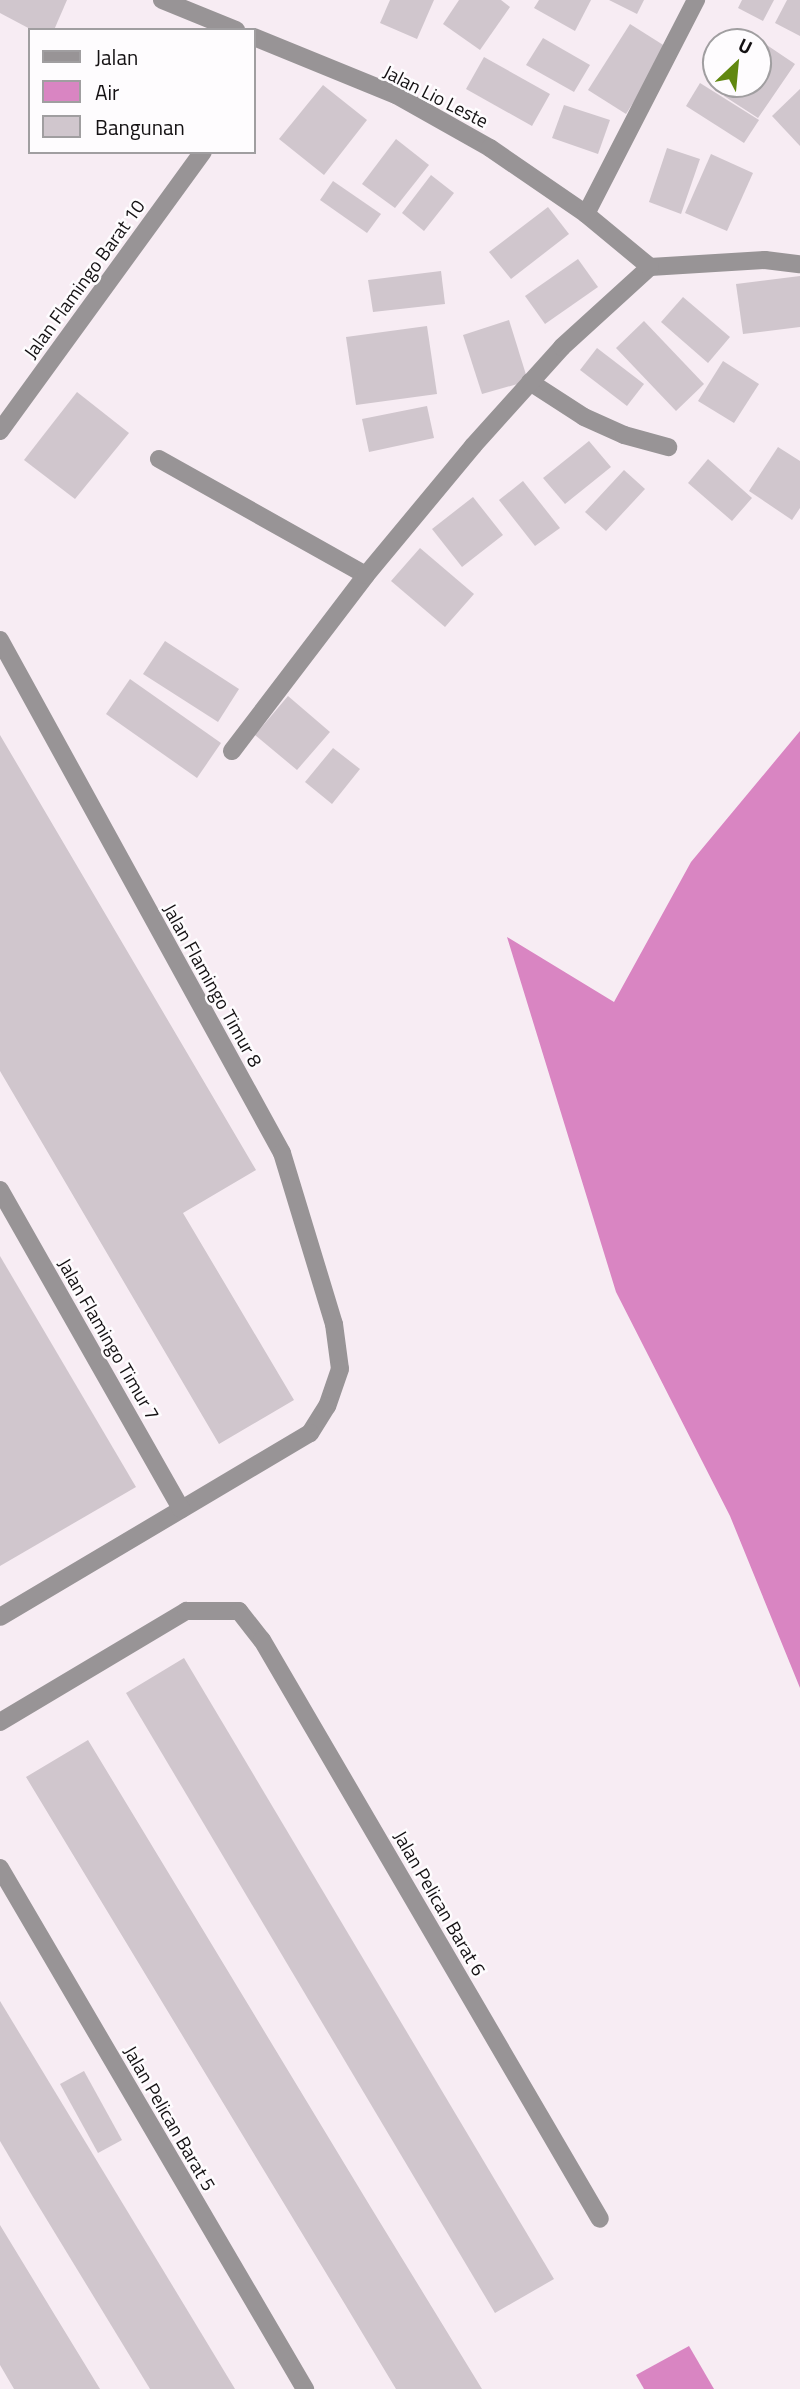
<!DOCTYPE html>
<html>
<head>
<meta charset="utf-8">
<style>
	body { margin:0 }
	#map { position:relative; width:800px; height:2389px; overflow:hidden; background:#f7ecf3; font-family:"Titillium Web",sans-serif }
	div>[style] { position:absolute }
	.water>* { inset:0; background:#d985c2 }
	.building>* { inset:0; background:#d0c6cd }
	.minor>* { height:18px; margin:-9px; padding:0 9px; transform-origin:9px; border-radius:9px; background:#989496 }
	span { translate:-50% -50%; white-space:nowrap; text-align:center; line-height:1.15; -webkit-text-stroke:5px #fefcfe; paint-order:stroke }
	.street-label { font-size:19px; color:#141113 }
	.legend { position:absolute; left:28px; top:28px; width:228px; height:126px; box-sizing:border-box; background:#fefcfe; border:2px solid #a09ea0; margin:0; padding:9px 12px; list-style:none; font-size:21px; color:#141113 }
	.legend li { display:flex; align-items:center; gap:14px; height:35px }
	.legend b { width:35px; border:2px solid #a09ea0 }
	.north { position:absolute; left:702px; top:28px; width:70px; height:70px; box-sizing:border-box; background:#fefcfe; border:2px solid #a09ea0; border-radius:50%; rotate:26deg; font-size:19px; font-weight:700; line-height:28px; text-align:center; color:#141113 }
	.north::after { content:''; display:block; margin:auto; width:24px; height:32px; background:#618810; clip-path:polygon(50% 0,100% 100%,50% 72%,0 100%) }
</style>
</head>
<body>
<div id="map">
	<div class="water">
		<i style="clip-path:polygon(800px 731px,800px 1688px,730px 1516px,616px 1292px,507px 937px,614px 1002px,691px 862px)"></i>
		<i style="clip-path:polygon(689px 2346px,714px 2389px,644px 2389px,636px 2375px)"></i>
	</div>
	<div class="building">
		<i style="clip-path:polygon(0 0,67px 0,54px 30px,32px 30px,0 13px)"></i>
		<i style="clip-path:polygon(390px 0,434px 0,417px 39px,380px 23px)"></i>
		<i style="clip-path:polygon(459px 0,501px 0,510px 7px,480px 50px,443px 24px)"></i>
		<i style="clip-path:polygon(539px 0,591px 0,575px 31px,534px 8px)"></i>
		<i style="clip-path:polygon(609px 0,644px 0,637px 14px)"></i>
		<i style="clip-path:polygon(742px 0,774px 0,763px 21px,738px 8px)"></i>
		<i style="clip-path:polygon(787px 0,800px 0,800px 36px,775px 23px)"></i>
		<i style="clip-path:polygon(630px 24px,668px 48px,626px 114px,588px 90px)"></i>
		<i style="clip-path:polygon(543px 38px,590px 65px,574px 92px,526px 65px)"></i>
		<i style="clip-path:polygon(761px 41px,795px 64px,758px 118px,724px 96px,731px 84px,758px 84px)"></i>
		<i style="clip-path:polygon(484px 57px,550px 94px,532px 126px,466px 89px)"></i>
		<i style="clip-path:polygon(700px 83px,759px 120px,744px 143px,686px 106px)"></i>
		<i style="clip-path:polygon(323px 85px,367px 120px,324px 175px,279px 139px)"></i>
		<i style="clip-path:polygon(800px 89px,800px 146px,772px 116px)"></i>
		<i style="clip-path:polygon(564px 105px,610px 120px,598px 154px,552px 138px)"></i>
		<i style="clip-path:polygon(396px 139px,429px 165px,395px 208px,362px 184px)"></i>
		<i style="clip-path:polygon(667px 148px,700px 159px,681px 214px,649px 202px)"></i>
		<i style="clip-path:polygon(711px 154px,753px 173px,727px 231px,685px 213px)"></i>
		<i style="clip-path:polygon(431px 175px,454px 193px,424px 231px,402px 213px)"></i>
		<i style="clip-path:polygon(333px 181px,381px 214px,367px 233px,320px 200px)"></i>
		<i style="clip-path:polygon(548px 207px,569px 234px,511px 279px,489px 252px)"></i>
		<i style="clip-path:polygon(578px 259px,598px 287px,545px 324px,525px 296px)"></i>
		<i style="clip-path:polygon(441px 271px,445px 304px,373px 312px,368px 280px)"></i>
		<i style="clip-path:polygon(800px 276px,800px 327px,743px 334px,736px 284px)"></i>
		<i style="clip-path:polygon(683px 297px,730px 337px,708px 363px,661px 322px)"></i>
		<i style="clip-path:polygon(509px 320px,528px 381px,482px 394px,463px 335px)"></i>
		<i style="clip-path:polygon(644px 321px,704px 384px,676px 411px,616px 348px)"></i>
		<i style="clip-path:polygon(427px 326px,437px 394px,356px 405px,346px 337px)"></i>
		<i style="clip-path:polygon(597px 348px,644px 384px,627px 406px,580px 370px)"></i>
		<i style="clip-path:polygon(723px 361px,759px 384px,734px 423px,698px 401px)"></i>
		<i style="clip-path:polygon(77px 392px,129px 433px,75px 499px,24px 460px)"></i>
		<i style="clip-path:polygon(427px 406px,434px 438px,369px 452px,362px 419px)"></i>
		<i style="clip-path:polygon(589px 441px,611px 467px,565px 504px,543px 478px)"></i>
		<i style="clip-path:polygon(778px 447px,800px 461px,800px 508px,792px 520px,749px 491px)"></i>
		<i style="clip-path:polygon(708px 459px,752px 498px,732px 521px,688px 483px)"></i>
		<i style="clip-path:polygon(624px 470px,645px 489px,606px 531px,585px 512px)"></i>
		<i style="clip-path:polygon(523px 481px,560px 528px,535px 546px,499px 500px)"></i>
		<i style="clip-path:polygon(473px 497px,503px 535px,462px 567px,432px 529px)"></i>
		<i style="clip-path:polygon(420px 548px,474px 594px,445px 627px,391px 581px)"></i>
		<i style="clip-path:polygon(165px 641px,239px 689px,218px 722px,143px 674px)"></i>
		<i style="clip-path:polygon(130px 679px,221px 743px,197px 778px,106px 714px)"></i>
		<i style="clip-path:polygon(288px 696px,330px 732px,297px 770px,255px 735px)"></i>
		<i style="clip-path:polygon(0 735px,256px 1170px,183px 1213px,294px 1400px,219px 1444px,0 1071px)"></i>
		<i style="clip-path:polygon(333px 748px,360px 769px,332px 804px,305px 782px)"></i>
		<i style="clip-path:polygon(0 1256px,136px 1487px,0 1566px)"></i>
		<i style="clip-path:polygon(184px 1658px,554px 2279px,495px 2313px,126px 1693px)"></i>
		<i style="clip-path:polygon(88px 1740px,370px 2206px,482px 2389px,396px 2389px,343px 2301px,26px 1777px)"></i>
		<i style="clip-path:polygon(0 2001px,186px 2308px,235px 2389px,150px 2389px,33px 2197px,0 2141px)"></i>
		<i style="clip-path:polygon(84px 2071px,122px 2140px,98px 2153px,60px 2084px)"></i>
		<i style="clip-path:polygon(0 2225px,56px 2317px,100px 2389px,14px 2389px,0 2365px)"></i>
	</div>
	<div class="minor">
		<i style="left:162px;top:0;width:80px;rotate:22.1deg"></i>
		<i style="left:254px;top:37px;width:153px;rotate:22.2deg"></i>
		<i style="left:396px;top:95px;width:108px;rotate:29.4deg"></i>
		<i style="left:490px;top:148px;width:116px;rotate:34.5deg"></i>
		<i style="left:650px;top:267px;width:115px;rotate:-3.5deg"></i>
		<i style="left:765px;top:260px;width:35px;rotate:7deg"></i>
		<i style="left:530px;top:382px;width:64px;rotate:32.9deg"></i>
		<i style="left:584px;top:417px;width:44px;rotate:24.2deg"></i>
		<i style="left:624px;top:435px;width:46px;rotate:15.3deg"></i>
		<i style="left:0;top:431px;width:345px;rotate:-54deg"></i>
		<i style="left:159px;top:459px;width:237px;rotate:29.3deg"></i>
		<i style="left:0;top:640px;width:585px;rotate:61.2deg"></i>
		<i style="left:282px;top:1153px;width:179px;rotate:73.1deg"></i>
		<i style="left:334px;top:1324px;width:45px;rotate:82.4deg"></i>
		<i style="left:340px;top:1369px;width:39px;rotate:109deg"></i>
		<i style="left:327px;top:1406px;width:32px;rotate:122deg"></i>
		<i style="left:310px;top:1433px;width:360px;rotate:149.3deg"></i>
		<i style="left:232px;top:751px;width:221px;rotate:-52.7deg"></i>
		<i style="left:366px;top:575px;width:168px;rotate:-50.3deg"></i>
		<i style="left:473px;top:446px;width:133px;rotate:-48deg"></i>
		<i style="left:562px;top:347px;width:119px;rotate:-42.3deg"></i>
		<i style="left:650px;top:267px;width:83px;rotate:-140.4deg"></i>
		<i style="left:586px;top:214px;width:241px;rotate:-62.8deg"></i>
		<i style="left:0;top:1190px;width:367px;rotate:60.4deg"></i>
		<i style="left:0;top:1722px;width:217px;rotate:-30.8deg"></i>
		<i style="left:186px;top:1611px;width:53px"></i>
		<i style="left:239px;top:1611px;width:37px;rotate:52deg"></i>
		<i style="left:262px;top:1640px;width:670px;rotate:59.73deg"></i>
		<i style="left:0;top:1868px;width:604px;rotate:59.65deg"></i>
	</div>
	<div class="street-label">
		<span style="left:436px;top:96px;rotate:27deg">Jalan Lio Leste</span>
		<span style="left:84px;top:279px;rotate:-54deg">Jalan Flamingo Barat 10</span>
		<span style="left:213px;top:985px;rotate:61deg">Jalan Flamingo Timur 8</span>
		<span style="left:109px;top:1339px;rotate:60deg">Jalan Flamingo Timur 7</span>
		<span style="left:440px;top:1903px;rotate:60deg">Jalan Pelican Barat 6</span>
		<span style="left:170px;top:2118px;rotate:60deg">Jalan Pelican Barat 5</span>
	</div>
	<ul class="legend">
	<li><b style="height:9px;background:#989496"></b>Jalan</li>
	<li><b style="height:19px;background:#d985c2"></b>Air</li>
	<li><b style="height:19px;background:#d0c6cd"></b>Bangunan</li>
	</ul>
	<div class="north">U</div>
</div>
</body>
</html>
